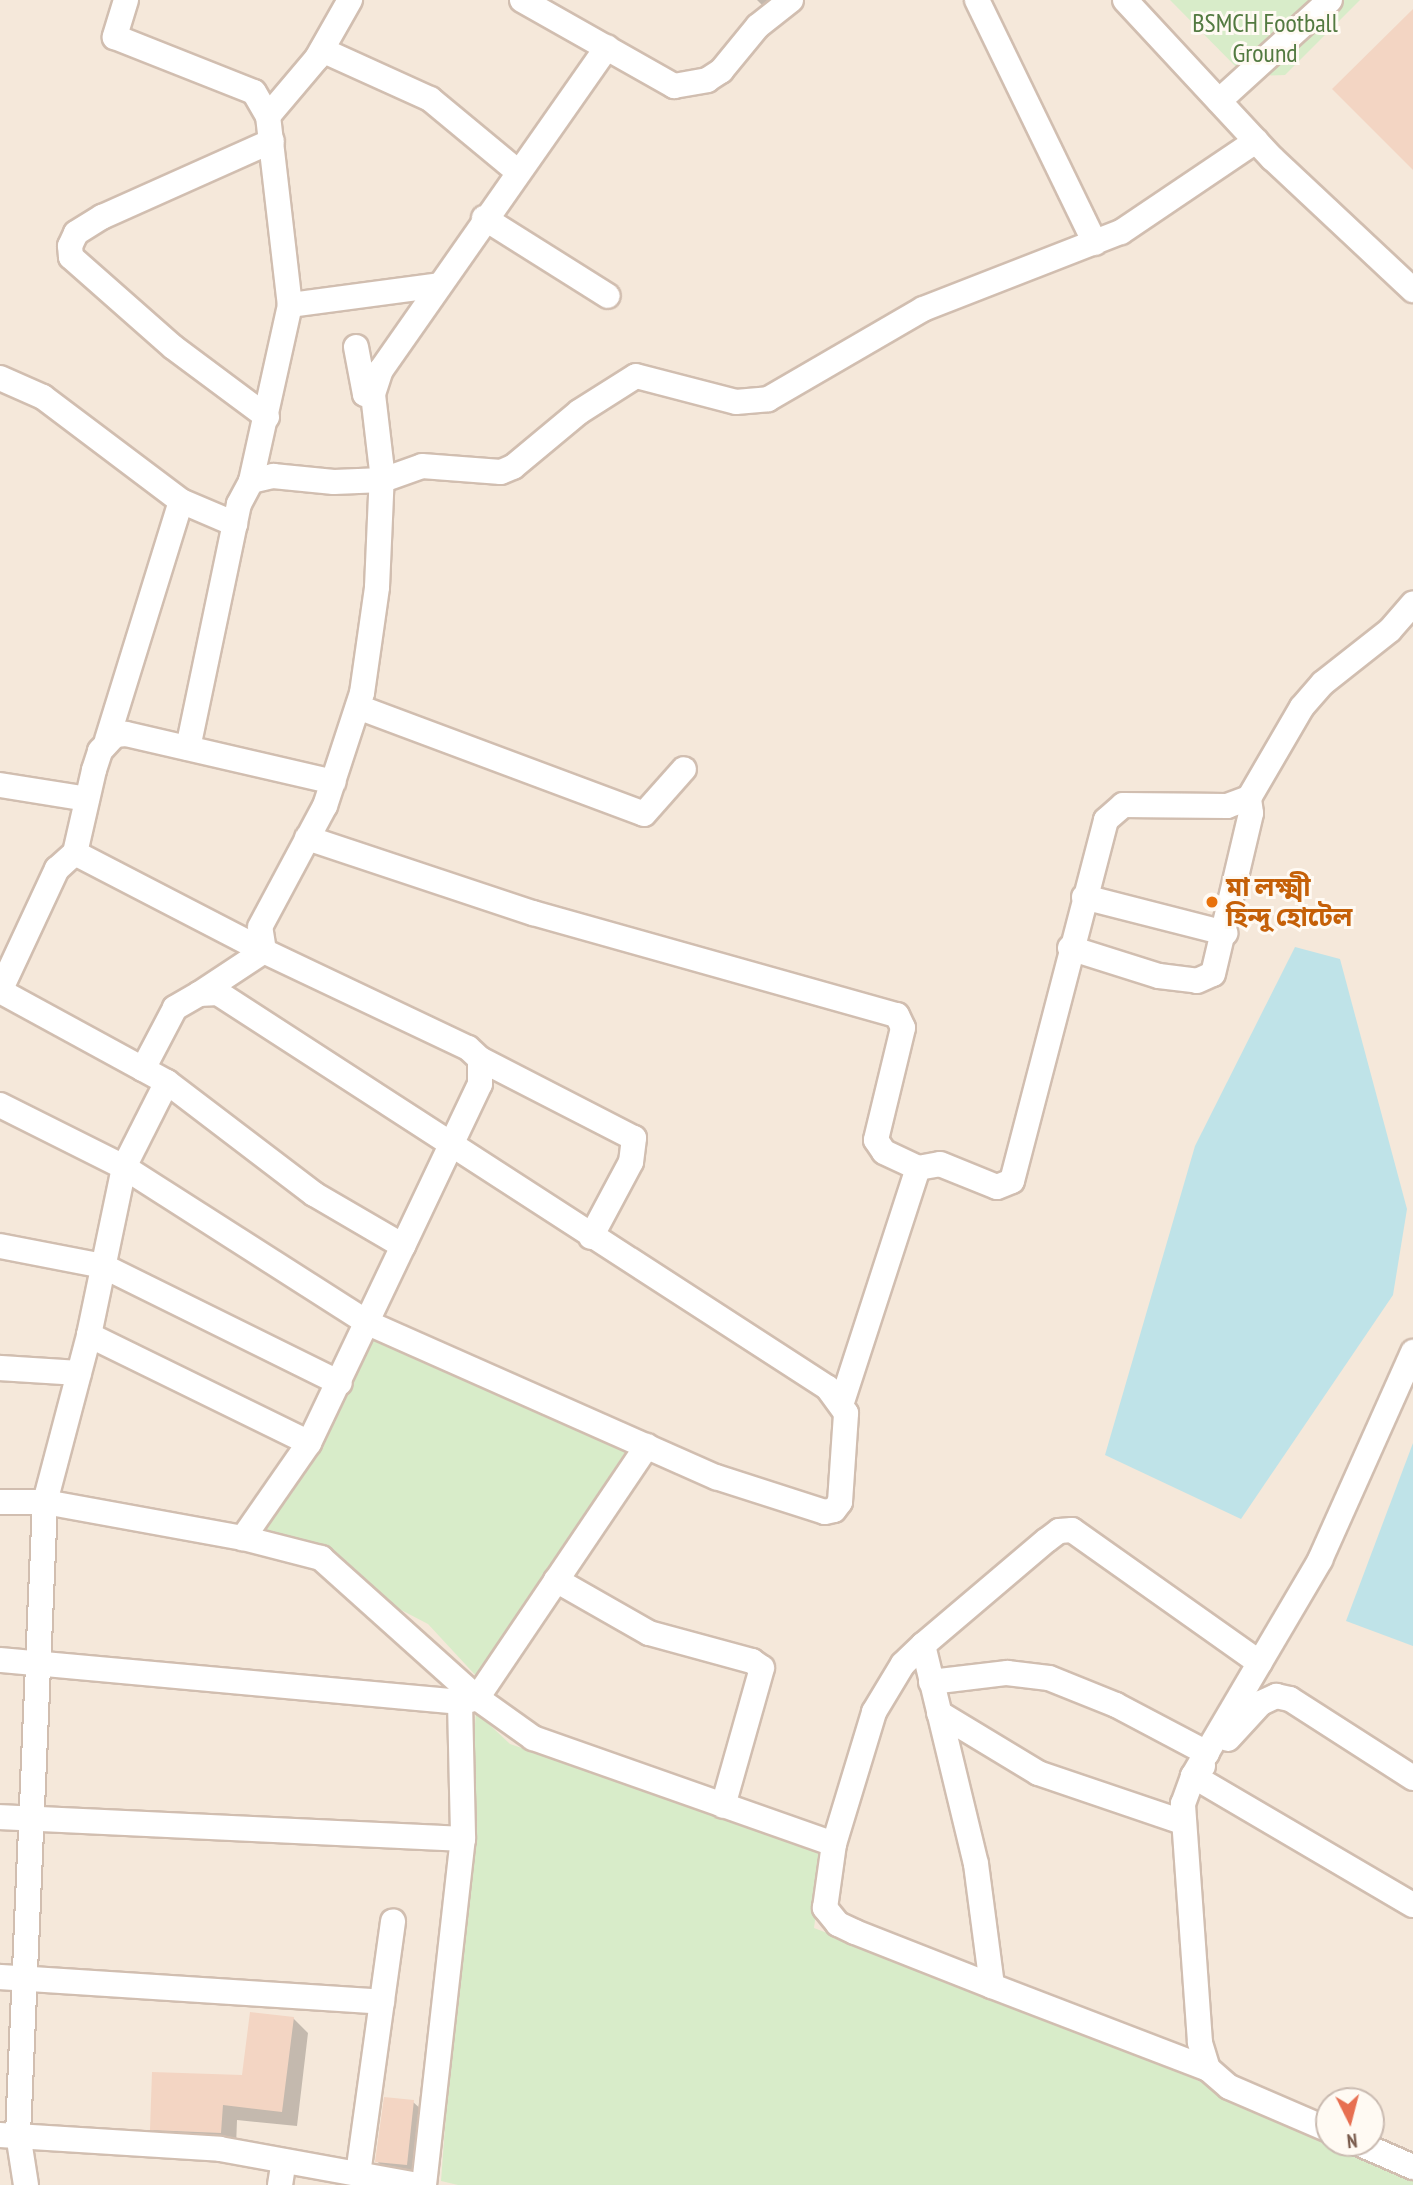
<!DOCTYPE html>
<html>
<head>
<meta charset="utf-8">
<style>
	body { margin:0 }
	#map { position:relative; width:1413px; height:2185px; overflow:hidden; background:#fdf6ec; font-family:"PT Sans Narrow","Noto Sans Bengali",sans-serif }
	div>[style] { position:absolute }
	.residential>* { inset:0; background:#f5e8da }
	.green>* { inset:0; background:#d8ecc9 }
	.water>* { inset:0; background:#bfe3e8 }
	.shadow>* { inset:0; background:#0003 }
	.building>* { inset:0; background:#f3d5c3 }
	.roads { filter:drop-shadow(2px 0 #d1beb0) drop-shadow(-2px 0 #d1beb0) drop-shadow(0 2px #d1beb0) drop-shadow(0 -2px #d1beb0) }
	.street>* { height:24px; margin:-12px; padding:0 12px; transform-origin:12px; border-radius:12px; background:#fff }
	.dots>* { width:19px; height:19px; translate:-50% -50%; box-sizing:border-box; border:4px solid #fffaf3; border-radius:50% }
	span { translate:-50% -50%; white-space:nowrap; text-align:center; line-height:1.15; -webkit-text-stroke:6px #fffaf3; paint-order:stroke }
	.park-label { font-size:26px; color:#537a41 }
	.food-label { font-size:26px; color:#c56008; font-weight:700 }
	.left { translate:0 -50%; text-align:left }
	.north { position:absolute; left:1315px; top:2087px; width:70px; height:70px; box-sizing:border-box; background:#fffaf3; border:2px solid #cabbb1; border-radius:50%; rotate:174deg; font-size:19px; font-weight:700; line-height:28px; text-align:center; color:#7a5c4d }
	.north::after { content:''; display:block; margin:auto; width:24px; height:32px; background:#e76f51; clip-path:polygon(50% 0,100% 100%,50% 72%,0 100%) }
</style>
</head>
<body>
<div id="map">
	<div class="residential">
		<i style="clip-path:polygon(evenodd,0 0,1413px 0,1413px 2185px,0 2185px,0 0,1329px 2101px,1371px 2101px,1371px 2143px,1329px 2143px,1329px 2101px)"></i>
	</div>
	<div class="green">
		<i style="clip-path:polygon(1170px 0,1360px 0,1285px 75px,1245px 76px)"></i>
		<i style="clip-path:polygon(368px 1323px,515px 1372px,633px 1440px,478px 1678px,428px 1624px,261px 1537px,321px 1397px)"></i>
		<i style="clip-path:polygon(476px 1712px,510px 1744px,824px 1851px,814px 1928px,1091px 2033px,1329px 2139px,1329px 2143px,1413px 2176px,1413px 2185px,458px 2185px,441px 2181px)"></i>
	</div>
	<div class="water">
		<i style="clip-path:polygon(1295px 947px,1340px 959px,1407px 1209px,1393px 1295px,1241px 1519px,1105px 1455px,1195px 1146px)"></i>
		<i style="clip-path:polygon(1413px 1443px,1413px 1646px,1346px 1621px)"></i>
	</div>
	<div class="shadow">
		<i style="clip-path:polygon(757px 0,771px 0,764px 7px)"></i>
		<i style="clip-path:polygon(293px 2018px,308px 2033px,297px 2126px,237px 2120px,236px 2147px,167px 2144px,152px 2129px,244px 2077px)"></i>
		<i style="clip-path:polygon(413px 2102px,423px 2111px,417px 2174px,386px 2171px,377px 2161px)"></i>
	</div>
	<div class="building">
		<i style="clip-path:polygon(1413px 9px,1413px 170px,1332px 89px)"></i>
		<i style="clip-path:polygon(250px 2012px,294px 2017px,282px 2112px,223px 2105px,221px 2133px,150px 2130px,152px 2072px,242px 2075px)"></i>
		<i style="clip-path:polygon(384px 2097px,414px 2100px,407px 2165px,375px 2162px)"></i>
	</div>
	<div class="roads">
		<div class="street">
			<i style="left:126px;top:0;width:39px;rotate:107deg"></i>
			<i style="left:115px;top:37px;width:149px;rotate:21.6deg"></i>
			<i style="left:254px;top:92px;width:28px;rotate:60deg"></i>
			<i style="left:268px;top:116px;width:190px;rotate:83.4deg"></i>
			<i style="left:290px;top:305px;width:180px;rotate:102.5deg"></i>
			<i style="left:522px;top:0;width:175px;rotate:29.5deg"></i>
			<i style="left:674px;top:86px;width:34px;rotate:-10deg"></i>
			<i style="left:707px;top:80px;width:17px;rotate:-33deg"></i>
			<i style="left:721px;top:71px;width:58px;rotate:-50.6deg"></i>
			<i style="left:758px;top:26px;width:42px;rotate:-38.2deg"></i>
			<i style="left:977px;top:0;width:270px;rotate:64.1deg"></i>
			<i style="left:1125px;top:0;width:217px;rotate:47.1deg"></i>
			<i style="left:1273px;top:159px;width:192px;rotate:43.1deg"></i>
			<i style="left:322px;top:50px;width:119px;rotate:24.4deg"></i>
			<i style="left:430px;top:99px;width:113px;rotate:39.6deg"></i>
			<i style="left:1219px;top:101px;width:150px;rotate:-42.3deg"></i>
			<i style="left:268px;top:116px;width:76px;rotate:-49.8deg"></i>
			<i style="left:317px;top:58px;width:67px;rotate:-60.4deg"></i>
			<i style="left:484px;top:218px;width:146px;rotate:32.2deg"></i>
			<i style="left:290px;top:305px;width:150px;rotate:-7.6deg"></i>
			<i style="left:356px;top:347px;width:48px;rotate:79.2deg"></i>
			<i style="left:365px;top:394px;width:8px"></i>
			<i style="left:0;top:378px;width:47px;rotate:23.8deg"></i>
			<i style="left:43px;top:397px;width:173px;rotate:37deg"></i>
			<i style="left:181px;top:501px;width:59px;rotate:23.1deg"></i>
			<i style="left:267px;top:417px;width:117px;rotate:-143.3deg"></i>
			<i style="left:173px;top:347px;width:136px;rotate:-138.6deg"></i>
			<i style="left:71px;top:257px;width:11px;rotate:-95deg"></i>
			<i style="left:70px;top:246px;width:14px;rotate:-65deg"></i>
			<i style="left:76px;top:233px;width:31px;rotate:-32deg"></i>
			<i style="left:102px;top:217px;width:186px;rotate:-24.1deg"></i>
			<i style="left:358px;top:707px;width:305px;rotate:20.5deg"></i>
			<i style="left:644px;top:814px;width:60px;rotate:-48.4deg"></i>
			<i style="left:107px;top:740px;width:250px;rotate:-72.8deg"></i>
			<i style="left:188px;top:748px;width:249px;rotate:-78.2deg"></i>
			<i style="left:239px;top:504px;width:26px;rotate:-62deg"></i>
			<i style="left:251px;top:481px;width:23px;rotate:-13deg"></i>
			<i style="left:273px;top:476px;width:61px;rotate:5.6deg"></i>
			<i style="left:334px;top:482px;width:49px;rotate:-2.3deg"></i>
			<i style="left:383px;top:480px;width:41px;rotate:-19.7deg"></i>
			<i style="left:422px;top:466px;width:79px;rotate:4.3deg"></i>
			<i style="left:501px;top:472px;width:13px;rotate:-23deg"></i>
			<i style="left:513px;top:467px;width:86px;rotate:-39.8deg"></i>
			<i style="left:579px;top:412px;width:67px;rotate:-32.3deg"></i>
			<i style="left:636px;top:376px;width:103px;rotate:14.6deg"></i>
			<i style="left:736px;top:402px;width:32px;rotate:-5deg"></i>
			<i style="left:768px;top:399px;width:179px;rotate:-30.1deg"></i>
			<i style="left:923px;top:309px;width:212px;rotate:-21.3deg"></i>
			<i style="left:1121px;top:232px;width:163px;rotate:-34deg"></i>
			<i style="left:0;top:785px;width:88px;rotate:9.1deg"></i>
			<i style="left:307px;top:838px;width:238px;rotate:18.4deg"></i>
			<i style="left:533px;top:913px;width:378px;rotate:15.7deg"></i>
			<i style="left:897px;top:1015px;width:14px;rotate:65deg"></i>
			<i style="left:903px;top:1028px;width:115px;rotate:103.6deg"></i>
			<i style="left:876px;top:1140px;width:14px;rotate:56deg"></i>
			<i style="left:884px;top:1152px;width:38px;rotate:25deg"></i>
			<i style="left:75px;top:853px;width:85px;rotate:-77.1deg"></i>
			<i style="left:94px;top:770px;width:20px;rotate:-72deg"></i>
			<i style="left:100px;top:751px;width:22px;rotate:-47deg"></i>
			<i style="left:115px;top:735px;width:11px;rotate:-5deg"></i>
			<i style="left:126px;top:734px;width:213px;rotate:13deg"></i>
			<i style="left:1084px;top:897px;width:146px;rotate:14.3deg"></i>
			<i style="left:1070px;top:948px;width:93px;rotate:17.5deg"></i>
			<i style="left:1159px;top:976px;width:38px;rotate:7deg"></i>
			<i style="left:1197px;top:981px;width:17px;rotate:-24deg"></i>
			<i style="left:1213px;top:974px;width:165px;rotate:-76.7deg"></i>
			<i style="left:1251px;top:813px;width:15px;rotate:-98deg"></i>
			<i style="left:0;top:991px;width:190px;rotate:28.6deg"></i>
			<i style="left:167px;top:1082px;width:185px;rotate:37.3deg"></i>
			<i style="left:314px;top:1194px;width:103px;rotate:30.3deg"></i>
			<i style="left:403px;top:1246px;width:179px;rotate:-64.6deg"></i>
			<i style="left:480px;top:1084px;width:25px;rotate:-90deg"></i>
			<i style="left:480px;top:1059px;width:16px;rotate:-137deg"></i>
			<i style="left:468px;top:1048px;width:226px;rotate:-154.6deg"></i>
			<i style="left:264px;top:951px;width:24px;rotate:-99deg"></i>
			<i style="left:260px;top:927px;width:137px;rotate:-61.8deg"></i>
			<i style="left:325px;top:806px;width:119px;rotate:-71.9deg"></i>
			<i style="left:362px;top:693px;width:107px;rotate:-81.9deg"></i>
			<i style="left:377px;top:587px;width:116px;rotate:-87.5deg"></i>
			<i style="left:382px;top:471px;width:78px;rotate:-96.7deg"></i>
			<i style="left:373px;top:394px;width:25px;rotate:-72deg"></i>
			<i style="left:381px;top:370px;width:394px;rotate:-55deg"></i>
			<i style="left:0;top:991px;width:135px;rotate:-65deg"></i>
			<i style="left:57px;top:869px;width:24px;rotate:-42deg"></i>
			<i style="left:75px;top:853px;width:213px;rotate:27.4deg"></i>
			<i style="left:264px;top:951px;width:78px;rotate:146.5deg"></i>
			<i style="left:480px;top:1059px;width:173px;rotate:27.2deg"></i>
			<i style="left:634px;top:1138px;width:24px;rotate:97deg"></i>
			<i style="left:631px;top:1162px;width:85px;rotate:118.1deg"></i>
			<i style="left:0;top:1105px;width:139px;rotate:26.6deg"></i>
			<i style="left:124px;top:1167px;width:290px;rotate:32.6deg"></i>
			<i style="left:368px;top:1323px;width:381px;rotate:23.9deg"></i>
			<i style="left:716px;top:1477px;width:114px;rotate:17.8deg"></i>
			<i style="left:825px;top:1512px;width:9px;rotate:-13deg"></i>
			<i style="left:834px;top:1510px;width:10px;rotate:-53deg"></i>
			<i style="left:840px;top:1502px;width:89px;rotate:-86.1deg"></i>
			<i style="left:846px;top:1413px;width:31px;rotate:-126deg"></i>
			<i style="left:828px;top:1388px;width:727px;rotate:-147.08deg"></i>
			<i style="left:218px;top:993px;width:19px;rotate:177deg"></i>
			<i style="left:199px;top:994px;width:28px;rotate:150deg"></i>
			<i style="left:175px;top:1008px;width:69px;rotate:117.7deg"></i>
			<i style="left:0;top:1246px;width:105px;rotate:11deg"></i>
			<i style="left:103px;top:1266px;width:264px;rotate:26.3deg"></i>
			<i style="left:89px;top:1335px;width:245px;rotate:26.1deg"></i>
			<i style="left:309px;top:1443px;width:116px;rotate:124.8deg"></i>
			<i style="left:0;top:1368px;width:79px;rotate:3.6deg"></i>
			<i style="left:842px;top:1402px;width:246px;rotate:-72deg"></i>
			<i style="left:918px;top:1168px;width:22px;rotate:-10deg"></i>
			<i style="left:940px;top:1164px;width:61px;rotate:22deg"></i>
			<i style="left:997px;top:1187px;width:16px;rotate:-22deg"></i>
			<i style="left:1012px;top:1181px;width:373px;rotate:-75.4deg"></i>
			<i style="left:1106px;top:820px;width:23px;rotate:-41deg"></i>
			<i style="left:1123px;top:805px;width:104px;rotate:0.6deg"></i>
			<i style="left:1227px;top:806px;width:23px;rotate:-20deg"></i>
			<i style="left:1249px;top:798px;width:105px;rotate:-59.8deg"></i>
			<i style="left:1302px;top:707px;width:32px;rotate:-49deg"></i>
			<i style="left:1323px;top:683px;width:85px;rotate:-38.3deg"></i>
			<i style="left:1390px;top:630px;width:35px;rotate:-49deg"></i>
			<i style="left:309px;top:1443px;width:218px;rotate:-64.5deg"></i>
			<i style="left:0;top:1502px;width:45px"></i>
			<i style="left:45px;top:1502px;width:201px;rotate:10.3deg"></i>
			<i style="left:243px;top:1538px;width:81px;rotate:14.4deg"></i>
			<i style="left:321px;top:1558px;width:210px;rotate:41.9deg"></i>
			<i style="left:477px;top:1698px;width:69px;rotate:35.5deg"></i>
			<i style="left:533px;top:1738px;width:319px;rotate:19.4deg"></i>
			<i style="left:556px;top:1580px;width:107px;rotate:29.7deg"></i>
			<i style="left:649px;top:1633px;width:107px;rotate:15.2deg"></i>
			<i style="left:752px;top:1661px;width:12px;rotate:35deg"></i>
			<i style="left:762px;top:1668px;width:143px;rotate:105.8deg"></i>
			<i style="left:923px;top:1645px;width:162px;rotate:-40.3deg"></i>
			<i style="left:1047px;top:1540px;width:15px;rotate:-37deg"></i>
			<i style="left:1059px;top:1531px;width:13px;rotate:-4deg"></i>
			<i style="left:1072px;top:1530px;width:230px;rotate:35.3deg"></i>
			<i style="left:0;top:1660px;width:462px;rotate:5.2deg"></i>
			<i style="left:460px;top:1702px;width:137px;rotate:88.7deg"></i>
			<i style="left:463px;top:1839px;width:464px;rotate:-177.3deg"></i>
			<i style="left:931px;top:1682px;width:77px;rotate:-6.8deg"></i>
			<i style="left:1007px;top:1673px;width:42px;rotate:6.8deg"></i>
			<i style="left:1049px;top:1678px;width:72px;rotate:21.9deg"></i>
			<i style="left:1116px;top:1705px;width:103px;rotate:27.8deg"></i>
			<i style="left:463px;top:1702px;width:15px;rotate:-16deg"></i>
			<i style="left:477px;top:1698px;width:304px;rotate:-56deg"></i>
			<i style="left:939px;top:1713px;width:116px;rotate:31.2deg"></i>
			<i style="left:1038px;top:1773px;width:152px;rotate:18.8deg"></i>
			<i style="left:1228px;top:1739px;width:49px;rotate:-47.5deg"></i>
			<i style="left:1261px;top:1703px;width:17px;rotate:-25deg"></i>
			<i style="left:1276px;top:1696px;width:14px;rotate:12deg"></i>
			<i style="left:1290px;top:1699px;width:146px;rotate:32.7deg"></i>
			<i style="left:1203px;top:1766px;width:14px;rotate:135deg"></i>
			<i style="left:1193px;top:1776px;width:255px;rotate:30.4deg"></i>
			<i style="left:0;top:1977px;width:383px;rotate:3.7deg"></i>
			<i style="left:992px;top:1986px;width:147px;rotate:-158.5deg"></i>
			<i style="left:855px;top:1932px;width:19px;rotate:-155deg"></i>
			<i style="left:838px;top:1924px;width:21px;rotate:-129deg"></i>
			<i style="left:825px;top:1908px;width:65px;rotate:-82deg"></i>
			<i style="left:834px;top:1844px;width:138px;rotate:-73.1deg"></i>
			<i style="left:874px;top:1712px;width:56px;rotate:-58.9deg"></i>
			<i style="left:903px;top:1664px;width:28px;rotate:-44deg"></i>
			<i style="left:923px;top:1645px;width:225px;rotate:76.4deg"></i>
			<i style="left:976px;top:1864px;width:123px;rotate:82.5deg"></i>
			<i style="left:992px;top:1986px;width:231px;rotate:21deg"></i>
			<i style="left:1329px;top:2130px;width:109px;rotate:-156.7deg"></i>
			<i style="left:1229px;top:2087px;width:28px;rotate:-139deg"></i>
			<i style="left:1208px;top:2069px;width:28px;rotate:-107deg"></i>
			<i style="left:1200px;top:2042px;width:239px;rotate:-94.1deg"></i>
			<i style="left:1183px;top:1804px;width:30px;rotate:-70deg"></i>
			<i style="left:1193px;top:1776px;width:251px;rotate:-59.5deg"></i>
			<i style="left:1320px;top:1560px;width:228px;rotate:-65.9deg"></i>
			<i style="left:0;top:2135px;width:220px;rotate:3.6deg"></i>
			<i style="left:220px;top:2149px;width:201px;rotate:10.3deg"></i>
			<i style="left:1358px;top:2143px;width:60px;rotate:23.6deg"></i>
			<i style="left:358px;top:2174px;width:255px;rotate:-82.1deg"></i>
			<i style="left:26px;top:2185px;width:52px;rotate:-98.9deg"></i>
			<i style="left:18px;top:2134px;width:633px;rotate:-87.55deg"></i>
			<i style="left:45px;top:1502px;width:173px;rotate:-75.2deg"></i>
			<i style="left:89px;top:1335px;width:172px;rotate:-78.2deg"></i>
			<i style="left:124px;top:1167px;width:95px;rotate:-63.2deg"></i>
			<i style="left:280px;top:2185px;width:24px;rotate:-81deg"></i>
			<i style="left:424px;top:2185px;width:348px;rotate:-83.6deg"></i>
		</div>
	</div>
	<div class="dots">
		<i style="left:1212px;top:902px;background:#e8710a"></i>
	</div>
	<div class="park-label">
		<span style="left:1265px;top:38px">BSMCH Football<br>Ground</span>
	</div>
	<div class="food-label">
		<span class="left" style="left:1226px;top:902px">মা লক্ষ্মী<br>হিন্দু হোটেল</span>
	</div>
	<div class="north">N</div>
</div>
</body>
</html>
